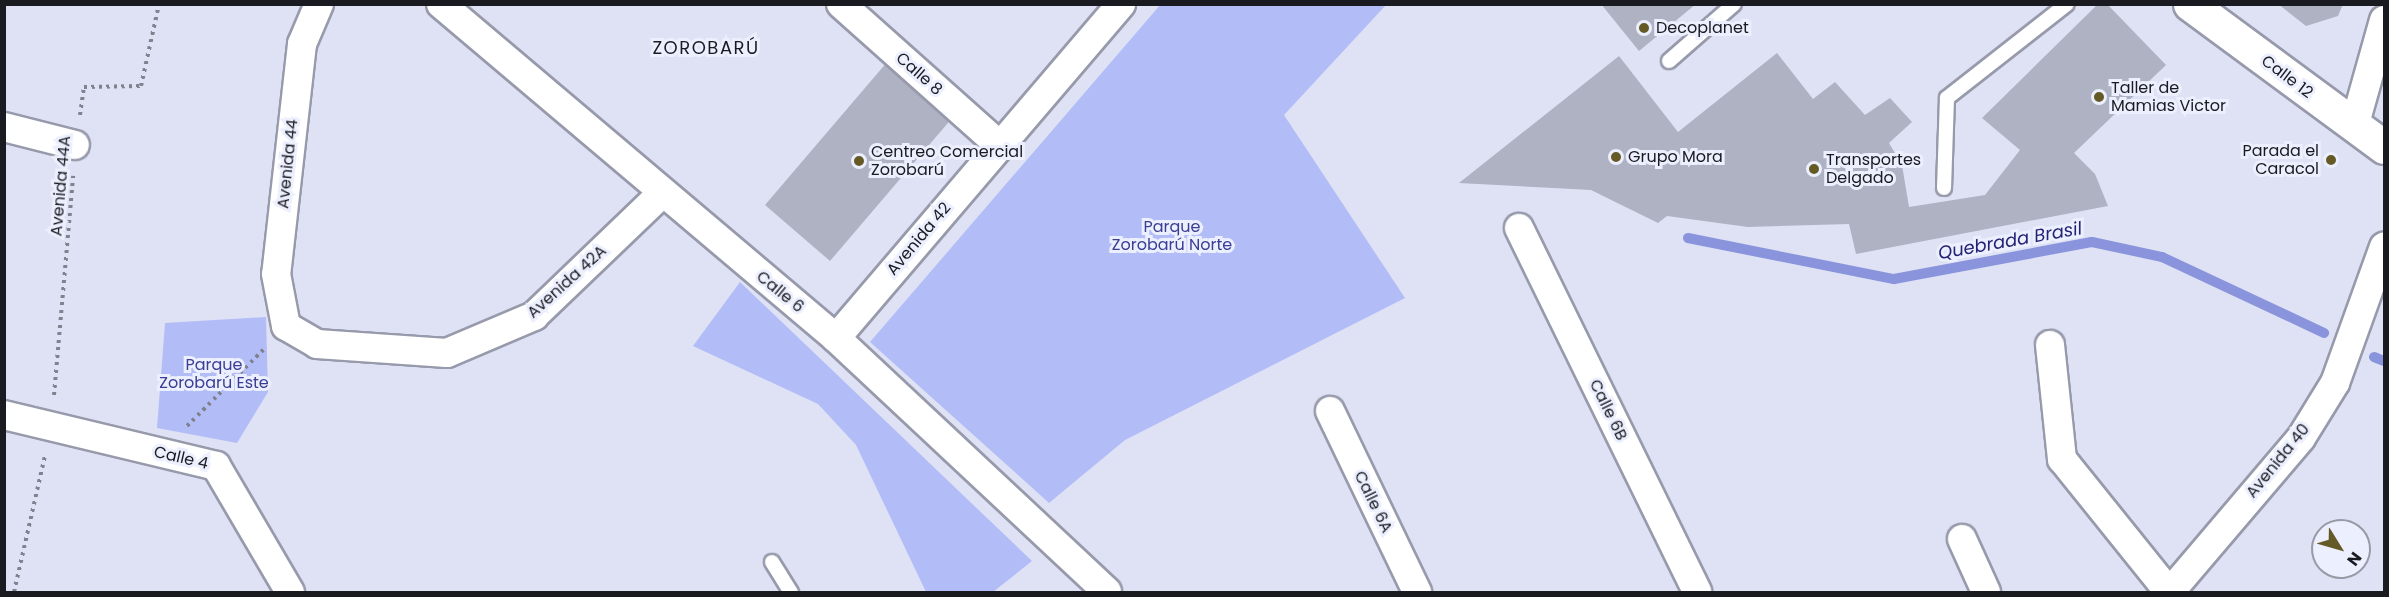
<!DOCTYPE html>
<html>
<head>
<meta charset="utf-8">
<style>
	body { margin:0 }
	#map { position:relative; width:2389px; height:597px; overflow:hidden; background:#dee2f4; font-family:Poppins,sans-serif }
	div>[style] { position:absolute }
	.green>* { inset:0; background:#b2bdf8 }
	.stream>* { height:10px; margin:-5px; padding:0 5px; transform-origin:5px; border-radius:5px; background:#8994dc }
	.building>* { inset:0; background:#aeb2c3 }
	.path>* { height:4px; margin-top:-2px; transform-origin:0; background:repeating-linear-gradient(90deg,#80828e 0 3px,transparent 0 7.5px) }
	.roads { filter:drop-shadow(2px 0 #979aab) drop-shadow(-2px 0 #979aab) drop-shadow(0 2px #979aab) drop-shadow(0 -2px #979aab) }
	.service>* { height:14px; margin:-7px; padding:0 7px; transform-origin:7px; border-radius:7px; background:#fff }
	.minor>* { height:28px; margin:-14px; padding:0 14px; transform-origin:14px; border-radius:14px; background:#fff }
	.secondary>* { height:33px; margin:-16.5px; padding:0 16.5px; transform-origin:16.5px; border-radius:16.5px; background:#fff }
	.dots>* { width:16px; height:16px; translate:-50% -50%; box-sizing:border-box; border:3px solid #eceffe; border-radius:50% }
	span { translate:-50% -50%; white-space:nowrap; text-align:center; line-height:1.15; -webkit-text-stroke:6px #eceffe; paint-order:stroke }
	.poi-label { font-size:16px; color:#1a1b21 }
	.left { translate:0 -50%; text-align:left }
	.right { translate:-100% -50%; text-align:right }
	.street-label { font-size:16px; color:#1a1b21 }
	.park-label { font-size:16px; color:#3a3e94 }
	.neighbourhood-label { font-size:18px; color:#1a1b21; letter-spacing:1.5px }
	.water-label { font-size:18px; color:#252275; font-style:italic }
	.frame { position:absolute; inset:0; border:6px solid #1a1b21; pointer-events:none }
	.north { position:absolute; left:2311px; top:519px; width:60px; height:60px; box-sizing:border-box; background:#eceffe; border:2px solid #989aa6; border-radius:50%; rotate:127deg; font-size:16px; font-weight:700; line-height:24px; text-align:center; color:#1a1b21 }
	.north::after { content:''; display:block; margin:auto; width:21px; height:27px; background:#655a26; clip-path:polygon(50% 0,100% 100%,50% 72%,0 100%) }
</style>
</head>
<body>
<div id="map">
	<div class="green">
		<i style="clip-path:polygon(1161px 4px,1386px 5px,1284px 115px,1405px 298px,1125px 440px,1049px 503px,870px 342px)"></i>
		<i style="clip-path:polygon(740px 282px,1032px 561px,993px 592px,926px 592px,856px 445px,818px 404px,693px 346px)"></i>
		<i style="clip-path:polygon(266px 317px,268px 392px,237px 443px,157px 428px,165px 323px)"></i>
	</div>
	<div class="stream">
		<i style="left:1688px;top:238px;width:210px;rotate:11.3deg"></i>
		<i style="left:1894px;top:279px;width:201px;rotate:-10.6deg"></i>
		<i style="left:2092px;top:242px;width:72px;rotate:12.1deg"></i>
		<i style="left:2162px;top:257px;width:179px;rotate:25.1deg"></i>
		<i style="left:2374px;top:357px;width:11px;rotate:22deg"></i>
	</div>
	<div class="building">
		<i style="clip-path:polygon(1601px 4px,1696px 4px,1639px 51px)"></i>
		<i style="clip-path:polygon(2098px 4px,2107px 4px,2166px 65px,2074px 153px,2095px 174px,2108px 206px,1856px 254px,1849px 224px,1748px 227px,1667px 216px,1658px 223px,1591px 190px,1459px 183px,1619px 56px,1678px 132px,1777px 53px,1813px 99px,1835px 82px,1865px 115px,1890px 98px,1912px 122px,1889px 143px,1902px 165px,1909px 207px,1985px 195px,2020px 150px,1982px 118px)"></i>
		<i style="clip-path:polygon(2278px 4px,2343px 4px,2338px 16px,2306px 26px)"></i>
		<i style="clip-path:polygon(888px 61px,953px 117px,830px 261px,765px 205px)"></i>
	</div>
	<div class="path">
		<i style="left:80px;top:115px;width:28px;rotate:-82deg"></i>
		<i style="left:84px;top:87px;width:57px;rotate:-1deg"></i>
		<i style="left:141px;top:86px;width:84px;rotate:-77.6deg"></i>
		<i style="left:54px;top:395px;width:220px;rotate:-85deg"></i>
		<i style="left:187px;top:426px;width:110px;rotate:-45deg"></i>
		<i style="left:14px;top:592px;width:139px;rotate:-77.2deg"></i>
	</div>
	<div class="roads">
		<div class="service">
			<i style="left:1669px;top:61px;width:86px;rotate:-41.2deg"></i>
			<i style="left:1944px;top:188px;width:90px;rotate:-88.1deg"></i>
			<i style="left:1947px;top:98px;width:152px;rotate:-38.1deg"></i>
			<i style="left:772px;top:562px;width:36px;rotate:58deg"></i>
		</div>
		<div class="minor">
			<i style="left:319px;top:4px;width:43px;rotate:113deg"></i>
			<i style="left:302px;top:44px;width:231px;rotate:96.4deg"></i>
			<i style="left:276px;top:274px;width:53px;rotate:79.1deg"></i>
			<i style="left:286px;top:326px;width:36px;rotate:30deg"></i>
			<i style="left:317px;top:344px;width:130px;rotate:4deg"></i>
			<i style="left:447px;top:353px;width:95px;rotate:-23deg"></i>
			<i style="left:534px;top:316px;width:175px;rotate:-43.8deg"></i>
			<i style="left:441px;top:4px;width:517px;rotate:40.22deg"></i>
			<i style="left:836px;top:338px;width:371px;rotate:43.1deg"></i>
			<i style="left:841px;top:4px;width:210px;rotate:41.7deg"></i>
			<i style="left:4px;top:127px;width:73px;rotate:14.2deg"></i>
			<i style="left:2354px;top:127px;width:111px;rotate:-74.3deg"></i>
			<i style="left:1519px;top:228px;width:405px;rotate:63.9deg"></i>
			<i style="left:836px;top:338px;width:439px;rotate:-49.5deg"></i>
			<i style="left:2050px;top:345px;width:115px;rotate:84deg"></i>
			<i style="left:2062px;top:459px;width:171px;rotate:51.2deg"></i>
			<i style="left:1330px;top:411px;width:201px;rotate:64.3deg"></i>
			<i style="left:4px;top:415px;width:218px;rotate:13.5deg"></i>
			<i style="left:216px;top:466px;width:146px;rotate:59.6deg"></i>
			<i style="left:1962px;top:539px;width:58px;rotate:65.6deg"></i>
			<i style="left:2170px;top:592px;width:202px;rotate:-49.6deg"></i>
			<i style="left:2301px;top:438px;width:65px;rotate:-58.3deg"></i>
			<i style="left:2335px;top:383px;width:145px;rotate:-70.2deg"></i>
		</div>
		<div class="secondary">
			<i style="left:2190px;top:4px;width:241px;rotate:36.4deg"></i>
		</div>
	</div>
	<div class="dots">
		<i style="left:1644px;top:28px;background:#655a26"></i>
		<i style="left:2099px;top:97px;background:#655a26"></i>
		<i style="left:1616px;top:157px;background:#655a26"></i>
		<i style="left:2331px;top:160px;background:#655a26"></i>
		<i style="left:859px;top:161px;background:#655a26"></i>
		<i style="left:1814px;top:169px;background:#655a26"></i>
	</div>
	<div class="poi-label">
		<span class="left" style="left:1656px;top:28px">Decoplanet</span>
		<span class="left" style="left:2111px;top:97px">Taller de<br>Mamias Victor</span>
		<span class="right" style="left:2319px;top:160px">Parada el<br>Caracol</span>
		<span class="left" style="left:871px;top:161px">Centreo Comercial<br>Zorobarú</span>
		<span class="left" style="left:1628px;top:157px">Grupo Mora</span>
		<span class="left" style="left:1826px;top:169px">Transportes<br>Delgado</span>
	</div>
	<div class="street-label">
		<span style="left:919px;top:74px;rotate:41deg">Calle 8</span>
		<span style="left:2287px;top:77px;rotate:37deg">Calle 12</span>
		<span style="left:288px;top:164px;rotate:-84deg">Avenida 44</span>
		<span style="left:61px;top:186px;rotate:-85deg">Avenida 44A</span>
		<span style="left:919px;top:239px;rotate:-50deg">Avenida 42</span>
		<span style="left:567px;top:282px;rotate:-42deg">Avenida 42A</span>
		<span style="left:780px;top:292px;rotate:39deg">Calle 6</span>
		<span style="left:1608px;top:410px;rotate:64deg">Calle 6B</span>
		<span style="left:181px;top:458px;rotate:13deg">Calle 4</span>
		<span style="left:2278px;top:461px;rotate:-51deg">Avenida 40</span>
		<span style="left:1373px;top:502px;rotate:64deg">Calle 6A</span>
	</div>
	<div class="park-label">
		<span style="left:1172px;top:236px">Parque<br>Zorobarú Norte</span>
		<span style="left:214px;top:374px">Parque<br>Zorobarú Este</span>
	</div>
	<div class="neighbourhood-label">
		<span style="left:706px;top:48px">ZOROBARÚ</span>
	</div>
	<div class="water-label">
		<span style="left:2010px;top:241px;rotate:-10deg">Quebrada Brasil</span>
	</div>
	<div class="frame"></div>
	<div class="north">N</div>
</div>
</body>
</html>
